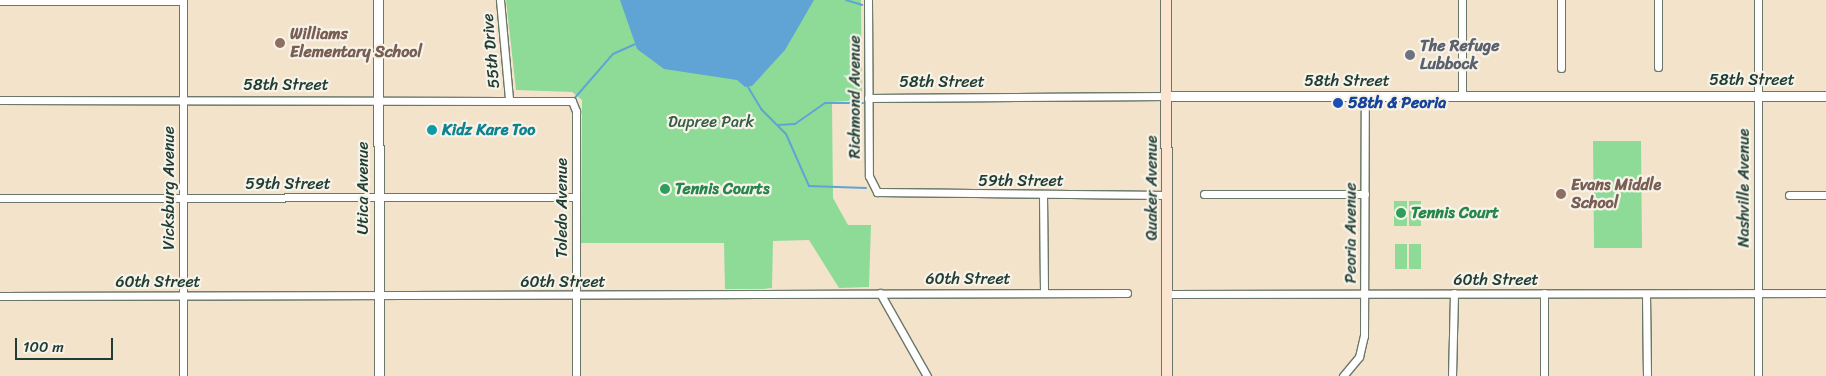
<!DOCTYPE html>
<html>
<head>
<meta charset="utf-8">
<style>
	body { margin:0 }
	#map { position:relative; width:1826px; height:376px; overflow:hidden; background:#f4e3cb; font-family:Sriracha,sans-serif }
	div>[style] { position:absolute }
	.green>* { inset:0; background:#8edb98 }
	.water>* { inset:0; background:#60a4d5 }
	.stream>* { height:2px; margin:-1px; padding:0 1px; transform-origin:1px; border-radius:1px; background:#60a4d5 }
	.roads { filter:drop-shadow(1px 0 #6a7769) drop-shadow(-1px 0 #6a7769) drop-shadow(0 1px #6a7769) drop-shadow(0 -1px #6a7769) }
	.minor>* { height:7px; margin:-3.5px; padding:0 3.5px; transform-origin:3.5px; border-radius:3.5px; background:#fff }
	.tertiary>* { height:9px; margin:-4.5px; padding:0 4.5px; transform-origin:4.5px; border-radius:4.5px; background:#fff }
	.secondary>* { height:10px; margin:-5px; padding:0 5px; transform-origin:5px; border-radius:5px; background:#fce5d0 }
	.dots>* { width:14px; height:14px; translate:-50% -50%; box-sizing:border-box; border:2px solid #f7f3e8; border-radius:50% }
	span { translate:-50% -50%; white-space:nowrap; text-align:center; line-height:1.15; -webkit-text-stroke:4.5px #f7f3e8; paint-order:stroke }
	.education-label { font-size:16px; color:#785e54; font-weight:700 }
	.left { translate:0 -50%; text-align:left }
	.worship-label { font-size:16px; color:#5b616d; font-weight:700 }
	.street-label { font-size:16px; color:#1f3d34 }
	.transit-label { font-size:16px; color:#164399; font-weight:700 }
	.park-label { font-size:16px; color:#355d48 }
	.culture-label { font-size:16px; color:#0d838f; font-weight:700 }
	.leisure-label { font-size:16px; color:#27864d; font-weight:700 }
	.scale { position:absolute; left:15px; top:338px; width:98px; height:22px; box-sizing:border-box; border:2px solid #1f3d34; border-top:0; padding-left:6px; font-size:15px; line-height:18px; white-space:nowrap; color:#1f3d34; -webkit-text-stroke:4px #f7f3e8; paint-order:stroke }
</style>
</head>
<body>
<div id="map">
	<div class="green">
		<i style="clip-path:polygon(506px 0,861px 0,862px 100px,832px 102px,833px 198px,848px 225px,871px 225px,869px 287px,839px 288px,809px 240px,773px 241px,772px 288px,763px 289px,725px 289px,724px 243px,581px 243px,582px 100px,572px 92px,516px 90px)"></i>
		<i style="clip-path:polygon(1593px 141px,1641px 141px,1642px 248px,1594px 248px)"></i>
		<i style="clip-path:polygon(1394px 201px,1407px 201px,1407px 226px,1394px 226px)"></i>
		<i style="clip-path:polygon(1409px 201px,1421px 201px,1421px 226px,1409px 226px)"></i>
		<i style="clip-path:polygon(1395px 244px,1407px 244px,1407px 269px,1395px 269px)"></i>
		<i style="clip-path:polygon(1409px 244px,1421px 244px,1421px 269px,1409px 269px)"></i>
	</div>
	<div class="water">
		<i style="clip-path:polygon(620px 0,814px 0,785px 50px,752px 86px,745px 87px,737px 80px,664px 69px,637px 49px)"></i>
	</div>
	<div class="stream">
		<i style="left:846px;top:0;width:17px;rotate:17deg"></i>
		<i style="left:748px;top:87px;width:26px;rotate:59deg"></i>
		<i style="left:761px;top:109px;width:35px;rotate:45deg"></i>
		<i style="left:786px;top:134px;width:57px;rotate:66.1deg"></i>
		<i style="left:809px;top:186px;width:57px;rotate:2deg"></i>
		<i style="left:573px;top:100px;width:61px;rotate:-49deg"></i>
		<i style="left:613px;top:54px;width:24px;rotate:-24deg"></i>
		<i style="left:778px;top:125px;width:17px;rotate:-3deg"></i>
		<i style="left:795px;top:124px;width:37px;rotate:-35deg"></i>
		<i style="left:825px;top:103px;width:38px"></i>
	</div>
	<div class="roads">
		<div class="minor">
			<i style="left:183px;top:0;width:376px;rotate:90deg"></i>
			<i style="left:500px;top:0;width:99px;rotate:84.8deg"></i>
			<i style="left:868px;top:0;width:176px;rotate:89.7deg"></i>
			<i style="left:869px;top:176px;width:18px;rotate:63deg"></i>
			<i style="left:877px;top:192px;width:290px;rotate:0.6deg"></i>
			<i style="left:1561px;top:0;width:68px;rotate:90deg"></i>
			<i style="left:1658px;top:0;width:67px;rotate:90deg"></i>
			<i style="left:1758px;top:0;width:376px;rotate:90deg"></i>
			<i style="left:0;top:1px;width:183px"></i>
			<i style="left:1462px;top:96px;width:96px;rotate:-90deg"></i>
			<i style="left:868px;top:98px;width:299px;rotate:-0.4deg"></i>
			<i style="left:0;top:100px;width:572px;rotate:0.1deg"></i>
			<i style="left:572px;top:101px;width:11px;rotate:68deg"></i>
			<i style="left:576px;top:111px;width:265px;rotate:90deg"></i>
			<i style="left:1204px;top:194px;width:161px"></i>
			<i style="left:1043px;top:195px;width:98px;rotate:89.4deg"></i>
			<i style="left:1789px;top:195px;width:37px"></i>
			<i style="left:0;top:198px;width:576px;rotate:-0.1deg"></i>
			<i style="left:880px;top:293px;width:95px;rotate:60.5deg"></i>
			<i style="left:1167px;top:294px;width:659px;rotate:-0.09deg"></i>
			<i style="left:1646px;top:294px;width:82px;rotate:89.3deg"></i>
			<i style="left:0;top:296px;width:1127px;rotate:-0.15deg"></i>
			<i style="left:1343px;top:376px;width:25px;rotate:-50deg"></i>
			<i style="left:1359px;top:357px;width:22px;rotate:-77deg"></i>
			<i style="left:1364px;top:336px;width:240px;rotate:-89.8deg"></i>
			<i style="left:1452px;top:376px;width:83px;rotate:-88.6deg"></i>
			<i style="left:1544px;top:376px;width:83px;rotate:-90deg"></i>
		</div>
		<div class="tertiary">
			<i style="left:378px;top:0;width:376px;rotate:89.8deg"></i>
			<i style="left:1167px;top:96px;width:659px"></i>
		</div>
		<div class="secondary">
			<i style="left:1166px;top:0;width:376px;rotate:89.8deg"></i>
		</div>
	</div>
	<div class="dots">
		<i style="left:280px;top:43px;background:#8d6e63"></i>
		<i style="left:1410px;top:55px;background:#6b7280"></i>
		<i style="left:1338px;top:103px;background:#1a4fb4"></i>
		<i style="left:432px;top:130px;background:#0f9aa8"></i>
		<i style="left:665px;top:189px;background:#2e9e5b"></i>
		<i style="left:1561px;top:194px;background:#8d6e63"></i>
		<i style="left:1401px;top:213px;background:#2e9e5b"></i>
	</div>
	<div class="education-label">
		<span class="left" style="left:290px;top:43px">Williams<br>Elementary School</span>
		<span class="left" style="left:1571px;top:194px">Evans Middle<br>School</span>
	</div>
	<div class="worship-label">
		<span class="left" style="left:1420px;top:55px">The Refuge<br>Lubbock</span>
	</div>
	<div class="street-label">
		<span style="left:491px;top:51px;rotate:-95deg">55th Drive</span>
		<span style="left:1752px;top:80px">58th Street</span>
		<span style="left:1347px;top:81px">58th Street</span>
		<span style="left:942px;top:82px">58th Street</span>
		<span style="left:286px;top:85px">58th Street</span>
		<span style="left:855px;top:97px;rotate:-90deg">Richmond Avenue</span>
		<span style="left:1021px;top:181px">59th Street</span>
		<span style="left:288px;top:184px">59th Street</span>
		<span style="left:169px;top:188px;rotate:-90deg">Vicksburg Avenue</span>
		<span style="left:363px;top:188px;rotate:-90deg">Utica Avenue</span>
		<span style="left:1152px;top:188px;rotate:-90deg">Quaker Avenue</span>
		<span style="left:1744px;top:188px;rotate:-90deg">Nashville Avenue</span>
		<span style="left:562px;top:208px;rotate:-90deg">Toledo Avenue</span>
		<span style="left:1351px;top:233px;rotate:-90deg">Peoria Avenue</span>
		<span style="left:968px;top:279px">60th Street</span>
		<span style="left:1496px;top:280px">60th Street</span>
		<span style="left:158px;top:282px">60th Street</span>
		<span style="left:563px;top:282px">60th Street</span>
	</div>
	<div class="transit-label">
		<span class="left" style="left:1348px;top:103px">58th &amp; Peoria</span>
	</div>
	<div class="park-label">
		<span style="left:711px;top:122px">Dupree Park</span>
	</div>
	<div class="culture-label">
		<span class="left" style="left:442px;top:130px">Kidz Kare Too</span>
	</div>
	<div class="leisure-label">
		<span class="left" style="left:675px;top:189px">Tennis Courts</span>
		<span class="left" style="left:1411px;top:213px">Tennis Court</span>
	</div>
	<div class="scale">100 m</div>
</div>
</body>
</html>
